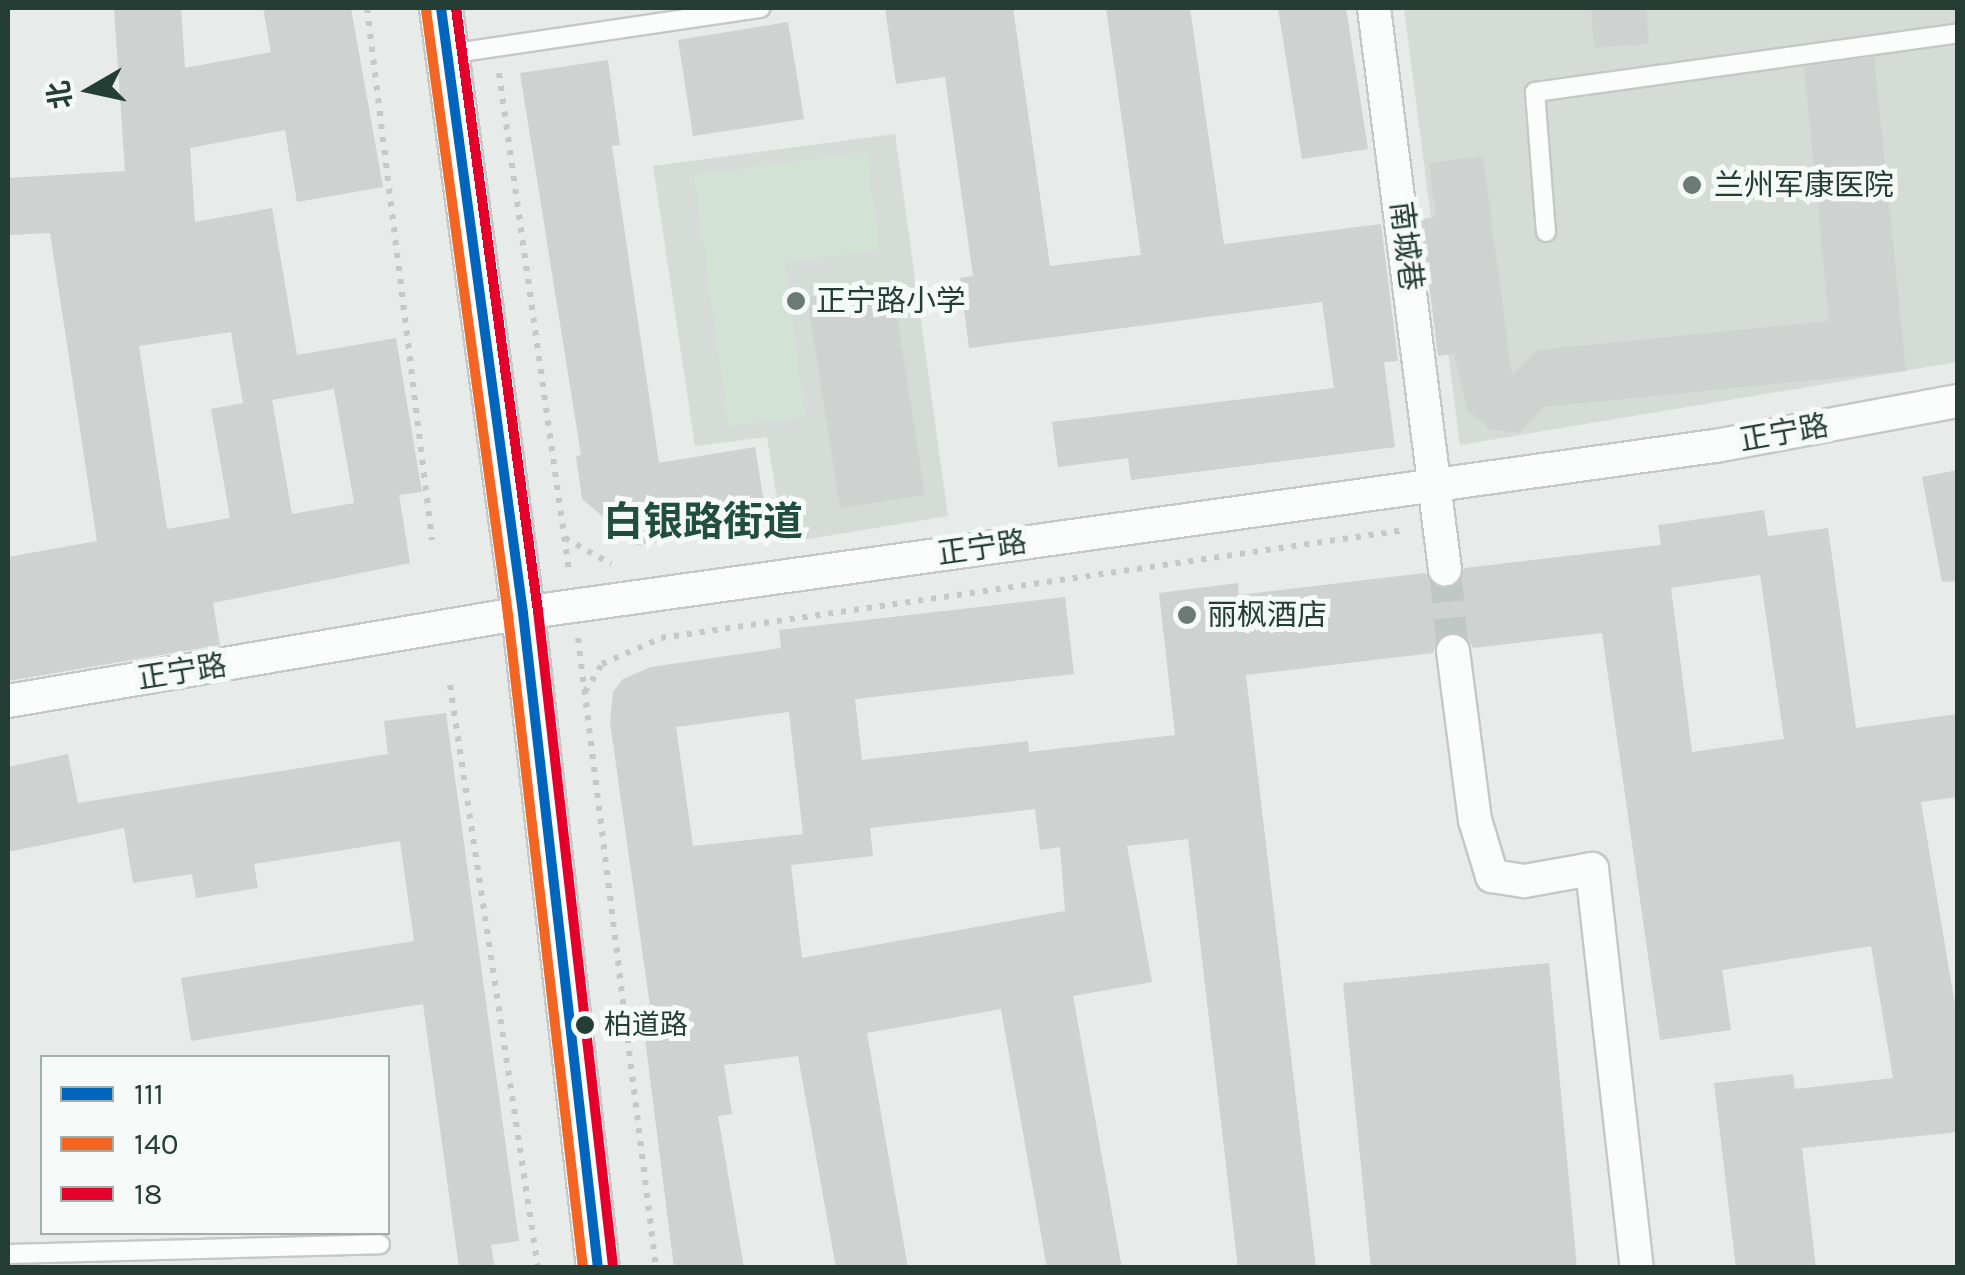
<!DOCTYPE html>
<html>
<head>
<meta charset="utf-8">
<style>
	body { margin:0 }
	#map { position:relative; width:1965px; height:1275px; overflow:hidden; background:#e7ebe9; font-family:Karla,"Noto Sans SC",sans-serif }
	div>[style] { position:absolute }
	.built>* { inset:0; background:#d5dcd8 }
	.green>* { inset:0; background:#d2e3d5 }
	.building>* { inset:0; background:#ced2d0 }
	.minor-tunnel>* { height:32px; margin-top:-16px; transform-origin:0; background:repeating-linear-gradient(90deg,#c0c8c5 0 32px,transparent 0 48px) }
	.path>* { height:6px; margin-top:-3px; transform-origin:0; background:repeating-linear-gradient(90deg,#c2cbc7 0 5px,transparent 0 13px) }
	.roads { filter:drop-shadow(2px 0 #c4c8c6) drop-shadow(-2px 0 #c4c8c6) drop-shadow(0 2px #c4c8c6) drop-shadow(0 -2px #c4c8c6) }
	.service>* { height:18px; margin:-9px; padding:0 9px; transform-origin:9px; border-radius:9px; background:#fbfcfc }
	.minor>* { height:32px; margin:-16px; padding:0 16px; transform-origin:16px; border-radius:16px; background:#fbfcfc }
	.tertiary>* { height:42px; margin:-21px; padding:0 21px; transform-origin:21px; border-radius:21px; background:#fbfcfc }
	.bus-1>* { height:10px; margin:-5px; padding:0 5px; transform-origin:5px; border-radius:5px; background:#0065bd }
	.bus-2>* { height:10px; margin:-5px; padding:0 5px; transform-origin:5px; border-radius:5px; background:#f26522 }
	.bus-3>* { height:10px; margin:-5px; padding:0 5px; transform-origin:5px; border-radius:5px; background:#e4002b }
	.dots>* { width:28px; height:28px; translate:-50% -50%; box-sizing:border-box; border:5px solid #f5f9f7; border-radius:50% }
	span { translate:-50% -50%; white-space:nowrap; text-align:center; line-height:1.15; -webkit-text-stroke:10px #f5f9f7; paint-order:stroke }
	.bus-label { font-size:28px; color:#253e35 }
	.left { translate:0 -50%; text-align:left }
	.poi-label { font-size:30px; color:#253e35 }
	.street-label { font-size:30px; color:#253e35 }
	.district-label { font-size:40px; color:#224e40; font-weight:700 }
	.frame { position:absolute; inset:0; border:10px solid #253e35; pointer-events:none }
	.legend { position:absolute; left:40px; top:1055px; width:350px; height:180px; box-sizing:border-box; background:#f5f9f7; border:2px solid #a2aea9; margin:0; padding:12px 18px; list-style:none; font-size:30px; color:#253e35 }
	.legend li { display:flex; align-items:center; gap:20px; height:50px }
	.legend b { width:50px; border:2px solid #a2aea9 }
	.north { position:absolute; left:40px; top:40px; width:100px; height:100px; -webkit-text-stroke:8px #f5f9f7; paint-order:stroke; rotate:261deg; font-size:28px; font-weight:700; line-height:40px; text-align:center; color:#253e35 }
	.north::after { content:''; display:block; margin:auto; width:35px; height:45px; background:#253e35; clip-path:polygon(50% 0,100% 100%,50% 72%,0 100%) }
</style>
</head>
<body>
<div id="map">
	<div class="built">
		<i style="clip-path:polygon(1404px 8px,1957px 8px,1957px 362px,1460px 445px)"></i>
		<i style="clip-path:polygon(895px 134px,948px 516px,784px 543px,767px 437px,695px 446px,653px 166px)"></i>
	</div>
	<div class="green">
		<i style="clip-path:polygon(866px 152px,880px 249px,784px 263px,805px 416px,729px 426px,694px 176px)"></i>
	</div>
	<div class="building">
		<i style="clip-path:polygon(evenodd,114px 8px,181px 8px,185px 68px,271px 52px,263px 8px,351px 8px,383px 187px,297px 202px,285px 130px,190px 148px,195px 222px,272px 208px,297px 355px,396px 338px,422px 492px,399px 495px,410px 563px,213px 603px,220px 645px,8px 681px,8px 557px,97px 541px,50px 233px,8px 235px,8px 178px,125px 171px,114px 8px,231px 332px,243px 403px,211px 409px,230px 518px,167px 529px,139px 346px,231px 332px,114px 8px,334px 389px,354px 503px,292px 514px,272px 400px,334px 389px)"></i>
		<i style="clip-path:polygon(885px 8px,1013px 8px,1050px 266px,1141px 255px,1106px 8px,1190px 8px,1224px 244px,1381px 224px,1398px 361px,1384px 362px,1395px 447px,1131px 480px,1128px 458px,1058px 467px,1052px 422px,1334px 388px,1322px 302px,969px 348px,960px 278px,973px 276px,945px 77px,896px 84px)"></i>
		<i style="clip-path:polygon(1278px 8px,1346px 8px,1368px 149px,1302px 159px)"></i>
		<i style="clip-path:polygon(1591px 8px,1646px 8px,1649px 44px,1594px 48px)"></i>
		<i style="clip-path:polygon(788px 22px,804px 119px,693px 136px,678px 40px)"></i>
		<i style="clip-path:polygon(1874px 57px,1906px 371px,1543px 407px,1519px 433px,1490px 429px,1467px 410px,1454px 354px,1438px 356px,1421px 219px,1436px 217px,1429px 163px,1483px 156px,1512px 375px,1537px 350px,1829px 321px,1804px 67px)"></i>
		<i style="clip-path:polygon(608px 60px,620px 145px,612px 146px,659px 463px,755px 447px,768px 527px,637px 545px,582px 499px,576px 456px,581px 455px,520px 73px)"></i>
		<i style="clip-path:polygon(892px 284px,925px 495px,840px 508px,807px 298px)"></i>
		<i style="clip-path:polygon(1958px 470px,1958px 581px,1942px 582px,1922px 477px)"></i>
		<i style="clip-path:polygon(evenodd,1764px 510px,1768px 536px,1828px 528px,1856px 728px,1958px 714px,1958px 797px,1921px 802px,1958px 1023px,1958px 1132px,1802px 1148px,1816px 1268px,1736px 1268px,1714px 1083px,1793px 1074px,1795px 1089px,1893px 1078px,1871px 946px,1722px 970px,1731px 1030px,1660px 1040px,1602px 633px,1473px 648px,1468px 638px,1451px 631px,1440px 636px,1433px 653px,1246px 675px,1316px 1268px,1238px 1268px,1188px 839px,1127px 846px,1152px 982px,1073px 996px,1122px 1268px,1047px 1268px,1001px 1009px,867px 1033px,908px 1268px,836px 1268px,798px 1056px,724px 1065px,732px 1114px,718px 1116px,744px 1268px,674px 1268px,641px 1007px,650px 1006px,610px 722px,613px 692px,623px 679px,651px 667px,781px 648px,779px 630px,1065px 597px,1074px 674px,855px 699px,862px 760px,1028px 741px,1029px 752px,1175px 735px,1159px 593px,1238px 583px,1239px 595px,1425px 573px,1436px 588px,1448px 590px,1465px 568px,1661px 545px,1658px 525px,1764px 510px,1760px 575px,1784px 739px,1692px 752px,1671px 588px,1760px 575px,1764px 510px,789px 712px,803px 834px,693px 846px,676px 727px,789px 712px,1764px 510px,1035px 809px,1040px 850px,1060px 847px,1065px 911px,802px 958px,791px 865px,873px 856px,870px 828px,1035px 809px)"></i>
		<i style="clip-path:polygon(446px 713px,519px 1241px,491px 1245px,495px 1268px,459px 1268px,423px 1004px,191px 1041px,181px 978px,414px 941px,400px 841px,254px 864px,258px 888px,196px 898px,192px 874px,133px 883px,124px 828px,8px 852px,8px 767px,68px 754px,78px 803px,388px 754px,384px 721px)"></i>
		<i style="clip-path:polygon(1549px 963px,1577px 1268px,1371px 1268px,1343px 983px)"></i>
	</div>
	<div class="minor-tunnel">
		<i style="left:1445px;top:570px;width:81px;rotate:84.4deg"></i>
	</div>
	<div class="path">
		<i style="left:367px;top:8px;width:536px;rotate:83.03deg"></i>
		<i style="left:499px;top:73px;width:503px;rotate:82deg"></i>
		<i style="left:565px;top:538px;width:53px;rotate:29.5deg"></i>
		<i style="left:578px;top:638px;width:635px;rotate:82.94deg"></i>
		<i style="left:450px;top:685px;width:590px;rotate:81.42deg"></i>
		<i style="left:585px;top:692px;width:33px;rotate:-59deg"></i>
		<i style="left:602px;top:664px;width:64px;rotate:-23.8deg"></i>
		<i style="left:661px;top:638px;width:752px;rotate:-8.26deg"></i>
	</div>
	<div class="roads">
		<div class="service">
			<i style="left:448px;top:54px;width:316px;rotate:-8.4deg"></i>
			<i style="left:1546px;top:232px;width:140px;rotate:-94.5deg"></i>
			<i style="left:1535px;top:92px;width:427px;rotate:-7.9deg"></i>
			<i style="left:8px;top:1254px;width:372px;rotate:-1.5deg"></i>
		</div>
		<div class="minor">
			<i style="left:1374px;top:8px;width:566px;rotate:82.8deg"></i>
			<i style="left:1453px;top:651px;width:170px;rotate:82.6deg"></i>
			<i style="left:1475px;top:820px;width:59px;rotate:73.1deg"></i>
			<i style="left:1492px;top:876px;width:33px;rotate:9deg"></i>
			<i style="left:1525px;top:881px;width:68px;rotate:-10.2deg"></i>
			<i style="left:1592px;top:869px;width:402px;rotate:83.6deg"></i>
			<i style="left:8px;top:701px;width:522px;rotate:-9.7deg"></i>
			<i style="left:523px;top:613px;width:1204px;rotate:-7.98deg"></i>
			<i style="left:1715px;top:446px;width:247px;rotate:-10.5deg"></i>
		</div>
		<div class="tertiary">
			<i style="left:441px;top:8px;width:611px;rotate:82.28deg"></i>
			<i style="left:523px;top:613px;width:659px;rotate:83.47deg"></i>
		</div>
	</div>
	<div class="bus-1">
		<i style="left:441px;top:8px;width:611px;rotate:82.28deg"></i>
		<i style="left:523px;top:613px;width:659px;rotate:83.47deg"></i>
	</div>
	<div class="bus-2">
		<i style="left:426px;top:10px;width:611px;rotate:82.28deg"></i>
		<i style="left:508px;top:615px;width:657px;rotate:83.45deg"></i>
	</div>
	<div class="bus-3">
		<i style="left:456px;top:8px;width:609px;rotate:82.26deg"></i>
		<i style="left:538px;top:611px;width:659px;rotate:83.47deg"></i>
	</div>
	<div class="dots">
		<i style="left:1692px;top:185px;background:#697b74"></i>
		<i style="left:796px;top:301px;background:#697b74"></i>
		<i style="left:1187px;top:615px;background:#697b74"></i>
		<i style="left:585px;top:1025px;background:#253e35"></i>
	</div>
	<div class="bus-label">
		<span class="left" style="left:604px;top:1025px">柏道路</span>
	</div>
	<div class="poi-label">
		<span class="left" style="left:1714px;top:185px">兰州军康医院</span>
		<span class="left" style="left:816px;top:301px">正宁路小学</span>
		<span class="left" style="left:1207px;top:615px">丽枫酒店</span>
	</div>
	<div class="street-label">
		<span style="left:1406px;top:246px;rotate:83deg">南城巷</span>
		<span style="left:1784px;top:433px;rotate:-10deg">正宁路</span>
		<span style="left:982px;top:548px;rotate:-8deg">正宁路</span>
		<span style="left:182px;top:672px;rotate:-9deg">正宁路</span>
	</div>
	<div class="district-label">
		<span style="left:703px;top:522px">白银路街道</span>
	</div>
	<div class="frame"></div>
	<ul class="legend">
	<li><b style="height:12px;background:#0065bd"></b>111</li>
	<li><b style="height:12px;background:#f26522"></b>140</li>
	<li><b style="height:12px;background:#e4002b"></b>18</li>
	</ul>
	<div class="north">北</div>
</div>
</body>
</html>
